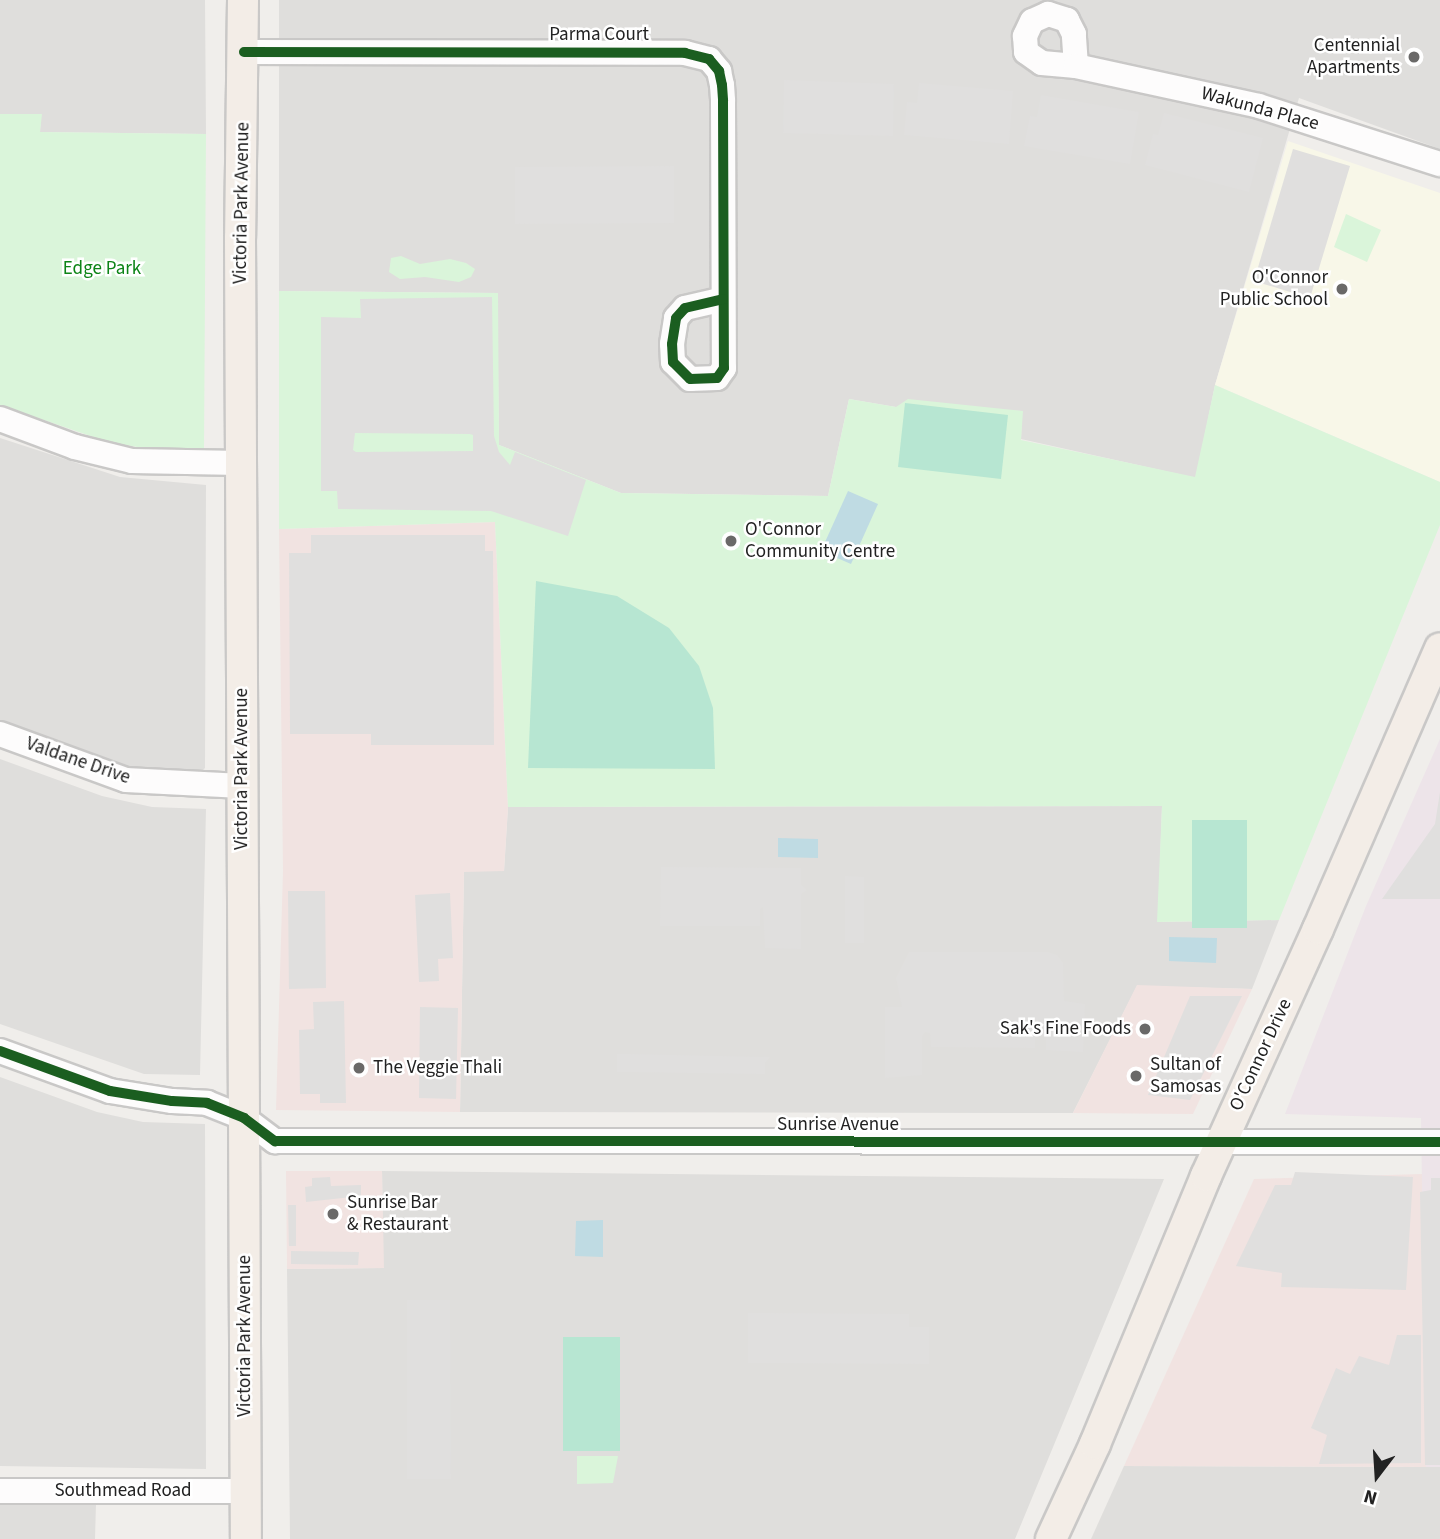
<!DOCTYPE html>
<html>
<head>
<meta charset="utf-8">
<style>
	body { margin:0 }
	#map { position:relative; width:1440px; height:1539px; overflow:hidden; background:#f0eeeb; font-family:"Source Sans 3",sans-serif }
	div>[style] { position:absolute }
	.residential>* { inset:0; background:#dfdedc }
	.commercial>* { inset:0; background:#f1e3e1 }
	.industrial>* { inset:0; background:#ede4e9 }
	.education>* { inset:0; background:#f8f7e8 }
	.park>* { inset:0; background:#daf5da }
	.pitch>* { inset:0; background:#b7e6d2 }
	.parking>* { inset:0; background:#e0dfde }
	.water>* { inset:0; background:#bfdbe3 }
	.roads { filter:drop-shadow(2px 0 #c9c8c7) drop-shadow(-2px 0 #c9c8c7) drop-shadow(0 2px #c9c8c7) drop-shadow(0 -2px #c9c8c7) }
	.minor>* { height:24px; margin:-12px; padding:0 12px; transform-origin:12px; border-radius:12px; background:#fdfcfc }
	.major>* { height:30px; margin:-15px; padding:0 15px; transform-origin:15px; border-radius:15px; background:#f3ede7 }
	.cycleway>* { height:10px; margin:-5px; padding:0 5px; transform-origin:5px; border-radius:5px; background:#1b5e20 }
	.dots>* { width:19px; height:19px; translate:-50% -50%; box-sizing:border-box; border:4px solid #fff; border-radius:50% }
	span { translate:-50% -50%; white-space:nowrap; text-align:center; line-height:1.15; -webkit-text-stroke:5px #fff; paint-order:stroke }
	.street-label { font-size:19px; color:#222 }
	.poi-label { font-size:19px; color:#222 }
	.right { translate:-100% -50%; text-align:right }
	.left { translate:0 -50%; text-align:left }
	.park-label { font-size:19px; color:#0c8416 }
	.north { position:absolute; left:1342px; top:1441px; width:70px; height:70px; -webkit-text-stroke:5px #fff; paint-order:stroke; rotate:197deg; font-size:19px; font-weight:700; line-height:28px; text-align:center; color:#222 }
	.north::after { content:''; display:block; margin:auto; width:24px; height:32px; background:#222; clip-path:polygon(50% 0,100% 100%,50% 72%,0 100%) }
</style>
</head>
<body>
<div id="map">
	<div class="residential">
		<i style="clip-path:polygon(0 0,205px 0,206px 134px,40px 132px,41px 114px,0 114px)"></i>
		<i style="clip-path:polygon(279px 0,1440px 0,1440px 149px,1299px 98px,1215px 385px,1196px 478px,1021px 439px,1022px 411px,896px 407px,849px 399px,828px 496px,621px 493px,499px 445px,497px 293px,279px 291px)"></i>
		<i style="clip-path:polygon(0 438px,120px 477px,206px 485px,205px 768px,200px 773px,169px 773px,116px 764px,0 722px)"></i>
		<i style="clip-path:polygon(0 759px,102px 796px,152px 807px,206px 809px,200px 1075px,144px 1074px,0 1024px)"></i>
		<i style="clip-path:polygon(1162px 806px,1158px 922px,1279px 920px,1252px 989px,1137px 986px,1073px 1113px,460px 1112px,464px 871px,504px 871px,508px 807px)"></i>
		<i style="clip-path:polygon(0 1077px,97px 1112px,143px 1122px,205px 1124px,206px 1469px,0 1466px)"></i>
		<i style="clip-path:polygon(382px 1171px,1164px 1179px,1015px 1539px,290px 1539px,287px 1269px,383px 1268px)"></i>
		<i style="clip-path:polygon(1124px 1466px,1440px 1467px,1440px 1539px,1091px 1539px)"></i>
		<i style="clip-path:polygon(96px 1504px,95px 1539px,0 1539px,0 1505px)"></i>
	</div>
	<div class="commercial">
		<i style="clip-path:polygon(495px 522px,508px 807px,504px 871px,464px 872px,460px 1112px,276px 1110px,283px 871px,279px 529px)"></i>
		<i style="clip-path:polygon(1137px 985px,1252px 989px,1193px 1114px,1073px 1113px)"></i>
		<i style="clip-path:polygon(286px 1171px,382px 1171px,384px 1268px,287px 1269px)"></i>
		<i style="clip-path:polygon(1422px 1174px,1426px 1467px,1124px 1466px,1254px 1179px)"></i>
	</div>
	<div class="industrial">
		<i style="clip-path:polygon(1440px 739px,1440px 1467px,1426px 1467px,1421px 1118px,1285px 1114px,1366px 906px)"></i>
	</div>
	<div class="education">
		<i style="clip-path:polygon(1288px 141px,1440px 193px,1440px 482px,1215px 385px)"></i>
	</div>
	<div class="park">
		<i style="clip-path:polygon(0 114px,42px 114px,40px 132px,206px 134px,204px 449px,161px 451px,108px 442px,0 405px)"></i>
		<i style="clip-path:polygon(1346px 214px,1381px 230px,1367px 262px,1334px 247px)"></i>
		<i style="clip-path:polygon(401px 256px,420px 264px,450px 259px,466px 263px,475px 269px,471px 277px,459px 282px,425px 277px,400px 279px,389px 272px,391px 258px)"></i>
		<i style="clip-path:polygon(279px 291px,498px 293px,499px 445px,621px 493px,828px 496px,849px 399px,896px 407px,908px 399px,1023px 411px,1021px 440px,1195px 477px,1215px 385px,1440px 482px,1440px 525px,1279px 920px,1157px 922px,1162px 806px,508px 807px,495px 522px,279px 529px)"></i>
		<i style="clip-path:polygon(577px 1456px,618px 1456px,613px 1483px,577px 1484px)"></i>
	</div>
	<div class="pitch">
		<i style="clip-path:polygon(905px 403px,1008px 415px,1001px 479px,898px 467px)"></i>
		<i style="clip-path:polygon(536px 581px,617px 596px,669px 628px,699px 666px,713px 708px,715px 769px,528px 768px)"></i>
		<i style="clip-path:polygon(1192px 820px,1247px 820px,1247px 928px,1192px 928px)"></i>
		<i style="clip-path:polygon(563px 1337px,620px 1337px,620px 1451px,563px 1451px)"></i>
	</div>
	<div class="parking">
		<i style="clip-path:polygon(784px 80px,894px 84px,893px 136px,783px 133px)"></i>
		<i style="clip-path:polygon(919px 83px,1013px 91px,1009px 144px,904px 135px,907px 102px,917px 103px)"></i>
		<i style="clip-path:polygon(1041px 95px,1139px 112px,1130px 164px,1024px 146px,1030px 116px,1037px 117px)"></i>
		<i style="clip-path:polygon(1164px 113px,1263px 138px,1249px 192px,1145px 165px,1153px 134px,1158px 135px)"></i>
		<i style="clip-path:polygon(1293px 149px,1350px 166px,1310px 298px,1254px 281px)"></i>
		<i style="clip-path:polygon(674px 166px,674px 223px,515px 224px,515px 167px)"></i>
		<i style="clip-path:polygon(evenodd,492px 297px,494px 436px,499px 452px,510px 465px,515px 452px,586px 480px,568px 536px,491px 511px,338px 509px,337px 491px,321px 491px,321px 317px,361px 318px,360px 299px,492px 297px,355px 433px,470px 434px,473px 435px,473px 451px,356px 452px,353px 450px,355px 433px)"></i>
		<i style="clip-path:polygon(311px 535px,485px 535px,485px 551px,493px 551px,494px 745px,371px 745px,371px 734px,290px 734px,289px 553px,311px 553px)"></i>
		<i style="clip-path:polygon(1440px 792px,1440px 899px,1382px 899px,1435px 824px)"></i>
		<i style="clip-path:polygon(661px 867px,801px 868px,801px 885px,807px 890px,801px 894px,801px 949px,765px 948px,763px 907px,760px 909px,760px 926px,660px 926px)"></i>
		<i style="clip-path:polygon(845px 876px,864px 877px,864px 943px,845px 943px)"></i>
		<i style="clip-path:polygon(288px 891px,325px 891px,326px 988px,289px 989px)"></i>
		<i style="clip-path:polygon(450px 893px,453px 958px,438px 959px,439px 981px,419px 982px,415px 895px)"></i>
		<i style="clip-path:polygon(909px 952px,1048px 952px,1057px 955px,1063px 963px,1064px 1001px,1085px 1004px,1083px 1052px,1046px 1050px,1046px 1038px,1035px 1033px,1035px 1048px,931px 1047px,930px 1033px,925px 1032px,922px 1036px,922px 1075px,885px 1078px,885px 1007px,902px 1007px,896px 978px)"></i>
		<i style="clip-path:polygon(1190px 996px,1242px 996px,1190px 1100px,1148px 1095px)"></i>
		<i style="clip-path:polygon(344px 1001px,346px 1103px,320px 1103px,320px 1094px,300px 1094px,299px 1030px,314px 1029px,313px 1002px)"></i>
		<i style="clip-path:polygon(420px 1007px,458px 1008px,456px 1099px,419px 1098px)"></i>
		<i style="clip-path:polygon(617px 1054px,626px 1054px,770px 1057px,765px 1063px,765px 1074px,626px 1072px,617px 1072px)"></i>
		<i style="clip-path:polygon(1295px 1172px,1413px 1177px,1406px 1290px,1281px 1287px,1282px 1273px,1236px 1266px,1275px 1185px,1291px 1185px)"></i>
		<i style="clip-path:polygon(330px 1177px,331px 1186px,361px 1185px,361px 1196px,306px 1202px,305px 1187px,312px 1186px,312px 1178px)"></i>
		<i style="clip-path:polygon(1431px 1178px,1440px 1178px,1440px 1465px,1425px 1465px,1420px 1192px,1431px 1190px)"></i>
		<i style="clip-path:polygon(288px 1205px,296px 1205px,296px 1246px,289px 1246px)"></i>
		<i style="clip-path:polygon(291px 1251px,359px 1252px,358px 1265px,291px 1264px)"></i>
		<i style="clip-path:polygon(407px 1300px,450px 1300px,451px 1479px,407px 1479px)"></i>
		<i style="clip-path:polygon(748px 1313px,909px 1314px,909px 1327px,929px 1327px,929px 1364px,748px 1363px)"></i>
		<i style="clip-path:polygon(1397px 1335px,1421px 1335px,1421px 1463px,1319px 1464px,1327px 1435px,1311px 1428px,1336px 1368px,1350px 1374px,1359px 1356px,1389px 1365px)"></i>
	</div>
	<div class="water">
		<i style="clip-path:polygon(848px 491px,878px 504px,851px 564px,821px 551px)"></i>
		<i style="clip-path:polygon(778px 838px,818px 839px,818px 858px,778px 857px)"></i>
		<i style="clip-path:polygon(1169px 937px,1217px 938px,1216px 963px,1169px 961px)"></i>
		<i style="clip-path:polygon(603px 1220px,603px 1257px,575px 1256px,576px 1221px)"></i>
	</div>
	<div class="roads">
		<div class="minor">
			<i style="left:244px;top:52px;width:441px;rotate:0.1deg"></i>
			<i style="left:685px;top:53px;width:25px;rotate:14deg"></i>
			<i style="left:709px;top:59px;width:16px;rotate:50deg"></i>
			<i style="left:719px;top:71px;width:14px;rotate:78deg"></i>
			<i style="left:722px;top:85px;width:16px;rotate:86deg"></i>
			<i style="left:723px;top:101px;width:267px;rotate:89.8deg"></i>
			<i style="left:724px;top:368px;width:12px;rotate:125deg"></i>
			<i style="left:717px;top:378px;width:27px;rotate:178deg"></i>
			<i style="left:690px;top:379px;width:24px;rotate:-135deg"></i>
			<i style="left:673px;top:362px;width:18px;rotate:-93deg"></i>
			<i style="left:672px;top:344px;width:26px;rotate:-81deg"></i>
			<i style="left:676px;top:318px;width:13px;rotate:-48deg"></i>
			<i style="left:685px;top:308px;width:39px;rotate:-13deg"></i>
			<i style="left:1076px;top:66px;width:32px;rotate:-94deg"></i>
			<i style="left:1074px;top:34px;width:16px;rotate:-117deg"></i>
			<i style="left:1067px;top:20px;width:20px;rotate:-162deg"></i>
			<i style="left:1048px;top:14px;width:17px;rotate:156deg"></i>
			<i style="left:1032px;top:21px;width:17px;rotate:115deg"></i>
			<i style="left:1025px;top:36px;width:16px;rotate:86deg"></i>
			<i style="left:1026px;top:52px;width:19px;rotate:35deg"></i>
			<i style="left:1042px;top:63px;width:34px;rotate:5deg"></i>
			<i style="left:1076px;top:66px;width:187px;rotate:12.3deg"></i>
			<i style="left:1259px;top:106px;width:190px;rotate:17.8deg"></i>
			<i style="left:0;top:419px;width:80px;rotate:20.5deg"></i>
			<i style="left:75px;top:447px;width:59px;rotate:13.8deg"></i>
			<i style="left:132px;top:461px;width:109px;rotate:1.1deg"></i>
			<i style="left:0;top:734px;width:134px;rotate:20.1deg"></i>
			<i style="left:126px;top:780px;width:116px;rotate:3deg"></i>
			<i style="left:0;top:1051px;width:117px;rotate:20deg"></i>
			<i style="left:110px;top:1091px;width:63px;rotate:9.2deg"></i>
			<i style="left:172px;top:1101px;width:35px;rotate:3deg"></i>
			<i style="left:207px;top:1103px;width:40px;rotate:22deg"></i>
			<i style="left:244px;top:1118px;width:39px;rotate:37deg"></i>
			<i style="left:275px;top:1141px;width:1165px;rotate:0.05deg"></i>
			<i style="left:0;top:1491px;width:246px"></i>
		</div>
		<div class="major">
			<i style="left:243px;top:0;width:238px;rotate:90.7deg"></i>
			<i style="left:240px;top:238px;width:1301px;rotate:89.74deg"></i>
			<i style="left:1051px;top:1539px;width:105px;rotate:-65.1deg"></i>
			<i style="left:1095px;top:1444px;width:290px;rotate:-67.5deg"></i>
			<i style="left:1206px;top:1176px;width:271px;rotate:-65.6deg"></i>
			<i style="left:1318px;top:929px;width:306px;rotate:-66.5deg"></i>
		</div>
	</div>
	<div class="cycleway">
		<i style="left:244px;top:52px;width:441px;rotate:0.1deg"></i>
		<i style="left:685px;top:53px;width:25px;rotate:14deg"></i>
		<i style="left:709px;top:59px;width:16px;rotate:50deg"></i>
		<i style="left:719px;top:71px;width:14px;rotate:78deg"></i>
		<i style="left:722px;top:85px;width:16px;rotate:86deg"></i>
		<i style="left:723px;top:101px;width:267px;rotate:89.8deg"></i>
		<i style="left:724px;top:368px;width:12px;rotate:125deg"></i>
		<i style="left:717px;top:378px;width:27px;rotate:178deg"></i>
		<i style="left:690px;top:379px;width:24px;rotate:-135deg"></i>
		<i style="left:673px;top:362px;width:18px;rotate:-93deg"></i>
		<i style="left:672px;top:344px;width:26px;rotate:-81deg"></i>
		<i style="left:676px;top:318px;width:13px;rotate:-48deg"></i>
		<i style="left:685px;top:308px;width:39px;rotate:-13deg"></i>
		<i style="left:0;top:1051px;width:117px;rotate:20deg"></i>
		<i style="left:110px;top:1091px;width:63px;rotate:9.2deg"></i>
		<i style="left:172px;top:1101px;width:35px;rotate:3deg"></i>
		<i style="left:207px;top:1103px;width:40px;rotate:22deg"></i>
		<i style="left:244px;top:1118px;width:39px;rotate:37deg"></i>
		<i style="left:275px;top:1141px;width:1165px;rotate:0.05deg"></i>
	</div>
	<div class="dots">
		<i style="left:1414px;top:57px;background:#6a6968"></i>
		<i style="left:1342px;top:289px;background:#6a6968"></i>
		<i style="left:731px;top:541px;background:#6a6968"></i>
		<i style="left:1145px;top:1029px;background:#6a6968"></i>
		<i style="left:359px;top:1068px;background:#6a6968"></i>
		<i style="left:1136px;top:1076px;background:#6a6968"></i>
		<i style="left:333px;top:1214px;background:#6a6968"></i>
	</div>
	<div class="street-label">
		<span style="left:599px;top:35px">Parma Court</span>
		<span style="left:1260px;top:109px;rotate:15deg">Wakunda Place</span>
		<span style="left:242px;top:203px;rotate:-89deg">Victoria Park Avenue</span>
		<span style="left:78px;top:761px;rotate:19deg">Valdane Drive</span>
		<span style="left:242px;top:769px;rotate:-90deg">Victoria Park Avenue</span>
		<span style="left:1261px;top:1055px;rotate:-65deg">O'Connor Drive</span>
		<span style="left:838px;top:1125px">Sunrise Avenue</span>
		<span style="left:245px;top:1336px;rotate:-90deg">Victoria Park Avenue</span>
		<span style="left:123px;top:1491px">Southmead Road</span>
	</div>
	<div class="poi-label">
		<span class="right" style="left:1400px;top:57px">Centennial<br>Apartments</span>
		<span class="right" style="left:1328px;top:289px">O'Connor<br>Public School</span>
		<span class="left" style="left:745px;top:541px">O'Connor<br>Community Centre</span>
		<span class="right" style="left:1131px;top:1029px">Sak's Fine Foods</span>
		<span class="left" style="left:1150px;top:1076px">Sultan of<br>Samosas</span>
		<span class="left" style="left:373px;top:1068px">The Veggie Thali</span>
		<span class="left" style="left:347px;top:1214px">Sunrise Bar<br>&amp; Restaurant</span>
	</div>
	<div class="park-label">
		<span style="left:102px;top:269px">Edge Park</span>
	</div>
	<div class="north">N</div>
</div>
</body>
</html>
